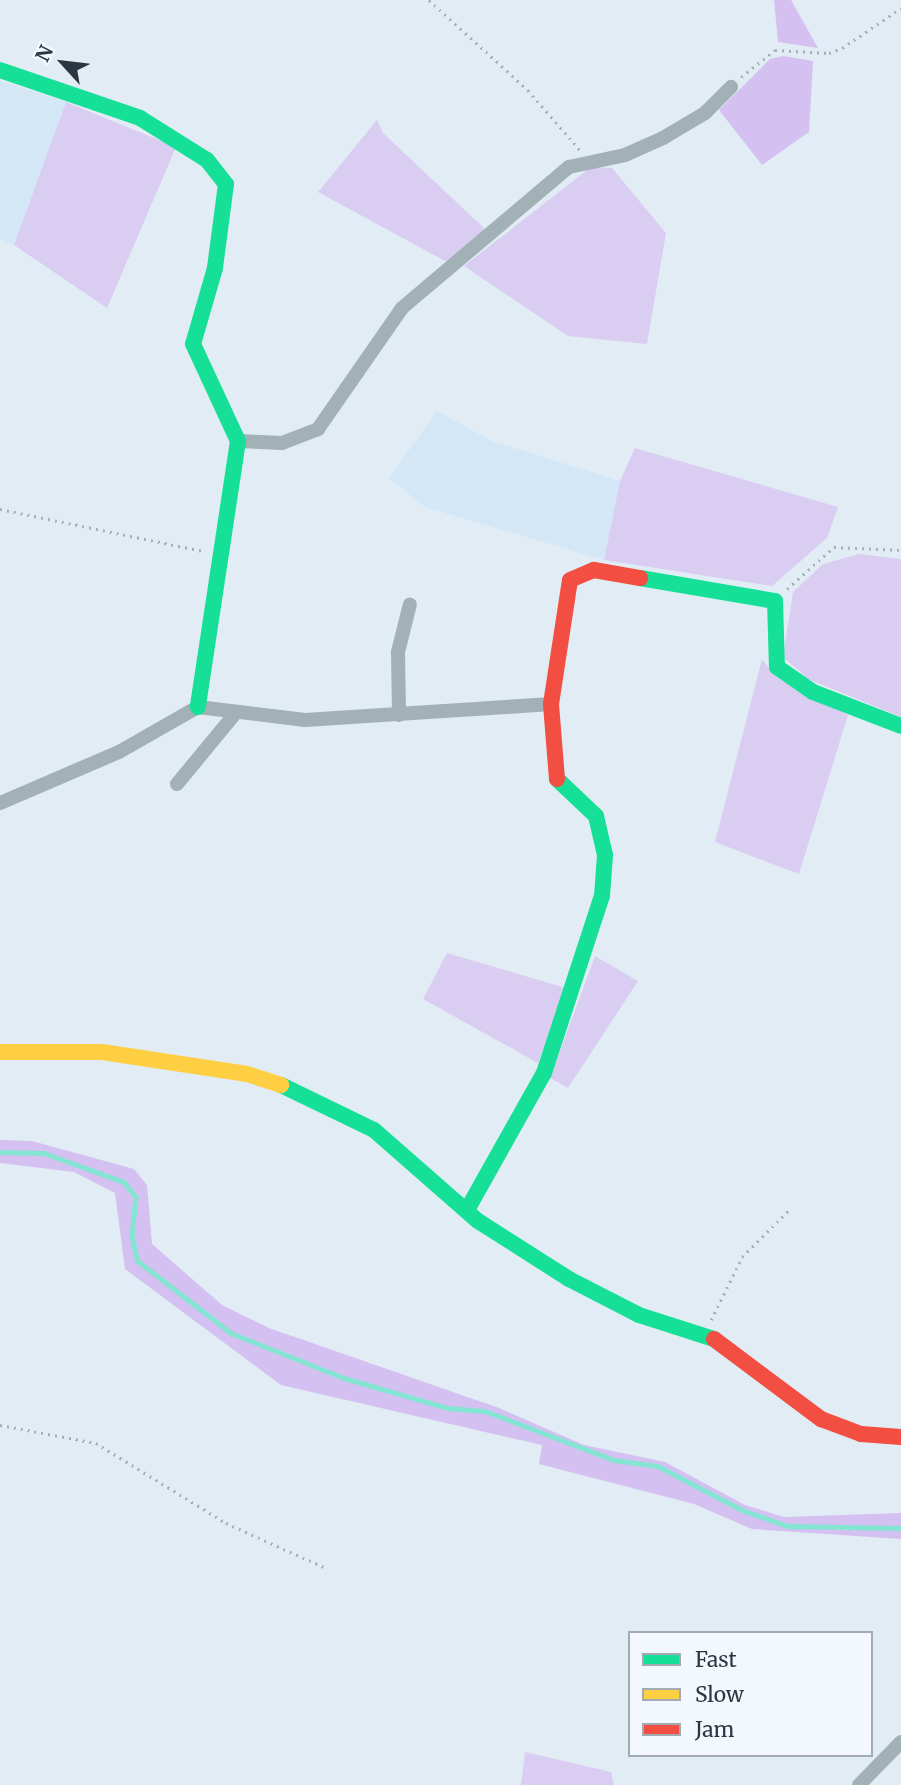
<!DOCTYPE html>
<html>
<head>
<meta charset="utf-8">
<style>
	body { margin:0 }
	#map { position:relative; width:901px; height:1785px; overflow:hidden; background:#e2ecf4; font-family:Merriweather,serif }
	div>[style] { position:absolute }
	.built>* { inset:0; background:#d3e7f7 }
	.green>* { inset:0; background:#dacdf2 }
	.forest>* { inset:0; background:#d4c0f1 }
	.stream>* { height:4.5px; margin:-2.25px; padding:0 2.25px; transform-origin:2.25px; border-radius:2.25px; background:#84e5d3 }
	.path>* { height:2.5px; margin-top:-1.25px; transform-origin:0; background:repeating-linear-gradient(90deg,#a6b1b7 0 2px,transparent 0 7px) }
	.street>* { height:14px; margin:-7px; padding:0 7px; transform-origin:7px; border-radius:7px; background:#a1b1b6 }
	.fast>* { height:16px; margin:-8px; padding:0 8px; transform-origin:8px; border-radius:8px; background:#16e098 }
	.slow>* { height:16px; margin:-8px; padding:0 8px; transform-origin:8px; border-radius:8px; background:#ffcf43 }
	.jam>* { height:16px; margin:-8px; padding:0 8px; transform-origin:8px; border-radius:8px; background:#f24e42 }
	span { translate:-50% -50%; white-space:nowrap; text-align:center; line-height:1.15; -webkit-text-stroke:7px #f2f8fd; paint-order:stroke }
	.legend { position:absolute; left:628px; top:1631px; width:245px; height:126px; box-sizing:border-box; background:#f2f8fd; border:2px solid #a2abb1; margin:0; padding:9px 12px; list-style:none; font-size:21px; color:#2b3740 }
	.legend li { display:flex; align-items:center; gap:14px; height:35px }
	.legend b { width:35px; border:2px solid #a2abb1 }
	.north { position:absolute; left:28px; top:28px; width:70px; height:70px; -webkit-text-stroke:5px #f2f8fd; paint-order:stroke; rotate:297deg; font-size:19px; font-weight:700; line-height:28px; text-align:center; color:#2b3740 }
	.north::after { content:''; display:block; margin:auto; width:24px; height:32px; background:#2b3740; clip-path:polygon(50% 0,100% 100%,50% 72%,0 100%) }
</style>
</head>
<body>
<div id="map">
	<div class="built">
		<i style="clip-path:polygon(0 81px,66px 102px,14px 245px,0 239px)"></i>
		<i style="clip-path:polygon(437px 411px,492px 441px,620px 481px,604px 560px,425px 507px,389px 478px)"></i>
	</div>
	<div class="green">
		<i style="clip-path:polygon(66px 102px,176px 147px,107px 308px,14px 245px)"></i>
		<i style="clip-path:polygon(377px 120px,383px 133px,485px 229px,447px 262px,318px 192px)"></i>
		<i style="clip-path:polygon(591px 167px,612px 168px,666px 233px,647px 344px,568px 336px,464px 266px)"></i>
		<i style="clip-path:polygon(635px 448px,838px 507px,827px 538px,772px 586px,604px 560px,620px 481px)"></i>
		<i style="clip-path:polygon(859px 554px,901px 559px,901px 717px,808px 679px,783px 657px,793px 592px,823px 564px)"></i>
		<i style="clip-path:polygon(762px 659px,772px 672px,848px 715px,799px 874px,715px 842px)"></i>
		<i style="clip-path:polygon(447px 953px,566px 988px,538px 1063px,423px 999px)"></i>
		<i style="clip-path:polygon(595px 956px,638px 981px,568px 1088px,550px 1078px)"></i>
		<i style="clip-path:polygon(525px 1752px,611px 1772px,614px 1785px,521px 1785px)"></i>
	</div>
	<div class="forest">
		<i style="clip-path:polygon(774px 0,791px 0,818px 48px,778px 42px)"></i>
		<i style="clip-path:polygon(783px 56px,813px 61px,809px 132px,762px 165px,719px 110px,770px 59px)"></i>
		<i style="clip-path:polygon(0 1140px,32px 1141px,134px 1169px,147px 1185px,152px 1244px,222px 1305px,269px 1328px,499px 1408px,584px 1445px,665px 1462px,745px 1505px,784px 1517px,901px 1513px,901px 1539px,752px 1529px,694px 1504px,539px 1464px,542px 1445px,281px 1385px,125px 1269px,115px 1193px,74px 1172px,0 1163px)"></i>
	</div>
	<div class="stream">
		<i style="left:0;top:1152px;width:44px;rotate:1.3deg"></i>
		<i style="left:44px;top:1153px;width:85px;rotate:19.9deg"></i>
		<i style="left:124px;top:1182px;width:19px;rotate:51deg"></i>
		<i style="left:136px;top:1197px;width:39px;rotate:96deg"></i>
		<i style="left:132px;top:1236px;width:26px;rotate:77deg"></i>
		<i style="left:138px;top:1261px;width:118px;rotate:37.7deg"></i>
		<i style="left:231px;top:1333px;width:122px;rotate:21.7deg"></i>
		<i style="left:344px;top:1378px;width:108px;rotate:16.1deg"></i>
		<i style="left:448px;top:1408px;width:37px;rotate:5deg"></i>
		<i style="left:485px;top:1411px;width:138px;rotate:20.8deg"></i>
		<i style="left:614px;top:1460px;width:44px;rotate:7.8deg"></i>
		<i style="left:658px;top:1466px;width:95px;rotate:27.6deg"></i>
		<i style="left:742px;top:1510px;width:49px;rotate:19.2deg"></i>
		<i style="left:788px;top:1526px;width:113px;rotate:1deg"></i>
	</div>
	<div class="path">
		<i style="left:429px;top:0;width:134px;rotate:42.3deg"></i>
		<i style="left:528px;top:90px;width:79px;rotate:49.1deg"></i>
		<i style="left:741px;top:77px;width:43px;rotate:-38.5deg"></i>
		<i style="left:775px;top:50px;width:54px;rotate:3.2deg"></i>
		<i style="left:829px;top:53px;width:14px;rotate:-21deg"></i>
		<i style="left:842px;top:48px;width:71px;rotate:-34.1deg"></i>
		<i style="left:0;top:509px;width:206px;rotate:11.7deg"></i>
		<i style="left:787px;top:589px;width:63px;rotate:-41.8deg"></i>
		<i style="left:834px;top:547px;width:67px;rotate:2.6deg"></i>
		<i style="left:711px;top:1320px;width:70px;rotate:-63.8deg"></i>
		<i style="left:742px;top:1257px;width:69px;rotate:-45deg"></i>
		<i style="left:0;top:1425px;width:98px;rotate:10.6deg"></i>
		<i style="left:96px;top:1443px;width:153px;rotate:31.6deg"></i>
		<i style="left:226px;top:1523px;width:110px;rotate:24.2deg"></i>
	</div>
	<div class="street">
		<i style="left:238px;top:441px;width:44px;rotate:2.6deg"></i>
		<i style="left:282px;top:443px;width:39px;rotate:-21deg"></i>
		<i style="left:318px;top:429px;width:147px;rotate:-55.2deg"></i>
		<i style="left:402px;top:308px;width:219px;rotate:-40.2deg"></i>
		<i style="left:569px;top:167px;width:57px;rotate:-12.1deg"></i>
		<i style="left:625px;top:155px;width:42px;rotate:-24.1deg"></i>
		<i style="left:663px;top:138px;width:49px;rotate:-30.8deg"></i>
		<i style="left:705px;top:113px;width:37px;rotate:-45deg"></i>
		<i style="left:399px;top:715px;width:63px;rotate:-90.9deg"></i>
		<i style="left:398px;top:652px;width:49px;rotate:-76deg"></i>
		<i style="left:177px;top:784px;width:88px;rotate:-50.5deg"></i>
		<i style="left:0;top:803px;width:129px;rotate:-23.2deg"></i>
		<i style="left:119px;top:752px;width:91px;rotate:-29.7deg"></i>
		<i style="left:198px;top:707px;width:108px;rotate:6.9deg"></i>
		<i style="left:305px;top:720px;width:247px;rotate:-3.7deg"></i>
		<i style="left:859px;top:1785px;width:60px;rotate:-45.7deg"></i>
	</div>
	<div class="fast">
		<i style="left:0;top:70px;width:148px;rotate:18.9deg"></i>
		<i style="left:140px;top:118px;width:79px;rotate:32.1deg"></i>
		<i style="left:207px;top:160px;width:31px;rotate:52deg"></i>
		<i style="left:226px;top:184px;width:85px;rotate:97.5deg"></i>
		<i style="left:215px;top:268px;width:79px;rotate:106.1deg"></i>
		<i style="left:193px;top:344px;width:107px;rotate:65.1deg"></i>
		<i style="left:238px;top:441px;width:269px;rotate:98.6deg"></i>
		<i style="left:640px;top:578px;width:137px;rotate:9.7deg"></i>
		<i style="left:775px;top:601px;width:66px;rotate:88.3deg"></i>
		<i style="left:777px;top:667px;width:44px;rotate:34.8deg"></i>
		<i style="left:813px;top:692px;width:94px;rotate:21.1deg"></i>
		<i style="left:281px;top:1085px;width:103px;rotate:25.8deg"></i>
		<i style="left:374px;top:1130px;width:138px;rotate:41.2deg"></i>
		<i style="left:478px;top:1221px;width:108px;rotate:32.5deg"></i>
		<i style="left:569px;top:1279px;width:79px;rotate:27.2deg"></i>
		<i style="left:639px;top:1315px;width:79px;rotate:17.7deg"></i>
		<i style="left:467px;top:1210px;width:157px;rotate:-60.7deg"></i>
		<i style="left:544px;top:1073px;width:186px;rotate:-71.9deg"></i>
		<i style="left:602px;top:896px;width:41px;rotate:-85.8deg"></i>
		<i style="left:605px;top:855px;width:40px;rotate:-103deg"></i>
		<i style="left:596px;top:816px;width:54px;rotate:-136.5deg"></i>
	</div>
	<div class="slow">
		<i style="left:0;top:1052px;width:102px"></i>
		<i style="left:102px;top:1052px;width:147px;rotate:8.6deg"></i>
		<i style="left:247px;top:1074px;width:36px;rotate:18deg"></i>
	</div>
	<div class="jam">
		<i style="left:557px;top:779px;width:75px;rotate:-94.6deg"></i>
		<i style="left:551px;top:704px;width:125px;rotate:-81.3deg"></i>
		<i style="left:570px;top:580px;width:26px;rotate:-23deg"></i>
		<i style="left:594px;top:570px;width:47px;rotate:9.9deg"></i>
		<i style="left:714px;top:1339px;width:134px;rotate:36.8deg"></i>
		<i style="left:821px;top:1419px;width:43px;rotate:20.6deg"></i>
		<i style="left:861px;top:1434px;width:40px;rotate:4.3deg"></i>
	</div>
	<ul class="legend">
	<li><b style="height:9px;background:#16e098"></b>Fast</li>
	<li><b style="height:9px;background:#ffcf43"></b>Slow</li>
	<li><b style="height:9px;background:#f24e42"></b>Jam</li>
	</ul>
	<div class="north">N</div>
</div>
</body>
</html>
